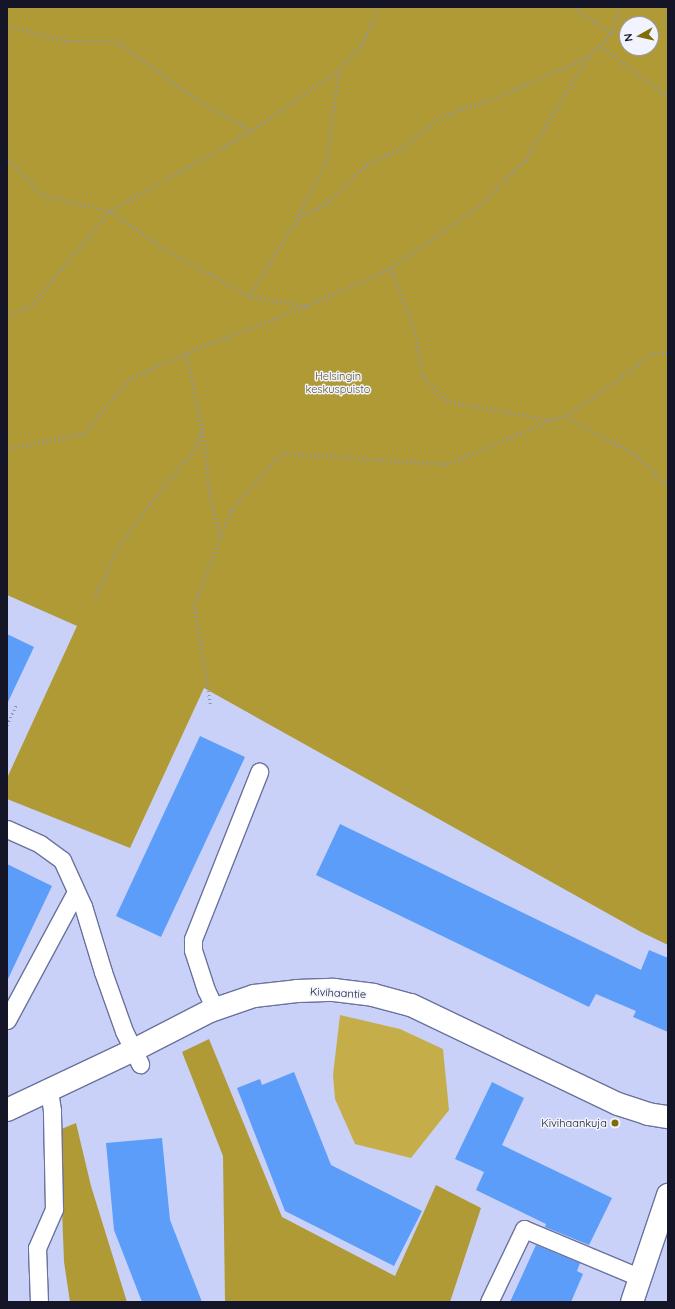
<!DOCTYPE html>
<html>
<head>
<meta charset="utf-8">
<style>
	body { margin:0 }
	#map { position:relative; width:675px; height:1309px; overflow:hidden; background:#c9d1f8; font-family:Quicksand,sans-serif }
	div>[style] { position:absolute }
	.green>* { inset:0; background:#c5ae49 }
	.forest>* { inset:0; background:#b09a35 }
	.building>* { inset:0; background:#5b9df8 }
	.path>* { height:2.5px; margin-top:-1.25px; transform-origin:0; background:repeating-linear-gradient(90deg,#8d93b2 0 1px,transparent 0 4px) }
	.roads { filter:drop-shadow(1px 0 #6a729e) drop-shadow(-1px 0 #6a729e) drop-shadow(0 1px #6a729e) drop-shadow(0 -1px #6a729e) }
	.service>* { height:17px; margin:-8.5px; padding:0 8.5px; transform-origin:8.5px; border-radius:8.5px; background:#fff }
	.minor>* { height:22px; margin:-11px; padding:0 11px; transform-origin:11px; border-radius:11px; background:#fff }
	.dots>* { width:11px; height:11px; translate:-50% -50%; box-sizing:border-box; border:2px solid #f1f3fe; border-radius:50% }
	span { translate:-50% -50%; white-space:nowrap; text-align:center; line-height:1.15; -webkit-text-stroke:3px #f1f3fe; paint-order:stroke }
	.park-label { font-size:11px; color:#605420 }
	.street-label { font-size:11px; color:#141627 }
	.poi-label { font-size:11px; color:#141627 }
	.right { translate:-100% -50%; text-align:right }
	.frame { position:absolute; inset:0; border:8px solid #141627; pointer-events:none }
	.north { position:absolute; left:619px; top:16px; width:40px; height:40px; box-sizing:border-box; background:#f1f3fe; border:1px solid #999ba8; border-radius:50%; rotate:262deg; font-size:11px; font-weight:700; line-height:16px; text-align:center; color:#141627 }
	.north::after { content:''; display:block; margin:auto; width:14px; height:18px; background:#7f6d08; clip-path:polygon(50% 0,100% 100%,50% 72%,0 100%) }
</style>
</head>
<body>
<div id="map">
	<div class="green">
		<i style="clip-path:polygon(340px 1015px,400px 1029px,443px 1049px,449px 1110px,411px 1158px,355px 1144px,335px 1099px,333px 1075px)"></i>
	</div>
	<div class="forest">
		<i style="clip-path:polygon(evenodd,7px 7px,668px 7px,668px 945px,641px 932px,204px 688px,130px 848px,7px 799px,7px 778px,77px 626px,7px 595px,7px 7px,627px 24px,651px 24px,651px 48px,627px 48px,627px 24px)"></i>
		<i style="clip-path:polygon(209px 1039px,282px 1217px,395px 1276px,436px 1185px,481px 1208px,450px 1302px,225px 1302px,223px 1156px,182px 1052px)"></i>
		<i style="clip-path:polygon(76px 1123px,91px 1186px,127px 1302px,70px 1302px,64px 1262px,59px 1130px)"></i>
	</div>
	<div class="building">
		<i style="clip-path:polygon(7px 634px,34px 647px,7px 704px)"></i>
		<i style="clip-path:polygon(200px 736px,245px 757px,161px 937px,116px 916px)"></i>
		<i style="clip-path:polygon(340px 824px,641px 970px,649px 950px,668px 958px,668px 1032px,633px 1017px,636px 1011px,596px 994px,589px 1007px,316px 875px)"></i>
		<i style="clip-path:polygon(7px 864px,52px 886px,7px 981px)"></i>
		<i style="clip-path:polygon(294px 1072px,331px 1165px,422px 1211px,394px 1266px,285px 1211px,237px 1088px,260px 1079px,262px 1085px)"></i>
		<i style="clip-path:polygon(492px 1082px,524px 1098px,502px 1145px,612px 1198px,589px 1245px,545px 1227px,546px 1224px,476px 1190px,484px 1172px,455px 1159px)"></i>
		<i style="clip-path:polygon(162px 1138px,170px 1220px,202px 1302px,142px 1302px,114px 1230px,106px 1143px)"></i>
		<i style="clip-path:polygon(536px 1245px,580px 1263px,577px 1271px,583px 1274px,571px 1302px,510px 1302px)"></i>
	</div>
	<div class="path">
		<i style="left:573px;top:7px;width:47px;rotate:33.7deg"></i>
		<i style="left:7px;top:25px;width:61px;rotate:15.2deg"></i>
		<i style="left:66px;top:41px;width:50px"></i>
		<i style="left:116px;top:41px;width:102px;rotate:35.9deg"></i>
		<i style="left:199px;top:101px;width:59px;rotate:29.6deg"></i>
		<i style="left:601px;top:46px;width:84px;rotate:36.7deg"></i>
		<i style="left:7px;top:157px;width:52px;rotate:47.4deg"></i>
		<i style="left:42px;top:195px;width:70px;rotate:13.2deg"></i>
		<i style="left:110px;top:211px;width:65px;rotate:34.9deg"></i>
		<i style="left:163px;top:248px;width:98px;rotate:29.2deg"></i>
		<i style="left:249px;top:296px;width:59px;rotate:9.8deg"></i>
		<i style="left:297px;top:219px;width:37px;rotate:-29deg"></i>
		<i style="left:329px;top:201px;width:53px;rotate:-44.2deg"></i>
		<i style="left:367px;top:164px;width:39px;rotate:-24deg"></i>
		<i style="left:403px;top:148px;width:48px;rotate:-40deg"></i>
		<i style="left:440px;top:117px;width:60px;rotate:-19.3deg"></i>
		<i style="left:497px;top:97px;width:99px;rotate:-23.7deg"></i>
		<i style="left:391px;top:268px;width:67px;rotate:69.1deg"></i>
		<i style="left:415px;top:331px;width:46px;rotate:79.9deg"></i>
		<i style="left:423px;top:376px;width:35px;rotate:46deg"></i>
		<i style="left:447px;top:401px;width:106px;rotate:10.4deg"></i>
		<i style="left:551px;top:420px;width:15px;rotate:-16deg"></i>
		<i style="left:565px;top:416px;width:80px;rotate:28.5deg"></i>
		<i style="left:635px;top:454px;width:46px;rotate:44.1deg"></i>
		<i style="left:249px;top:296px;width:91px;rotate:-58.1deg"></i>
		<i style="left:297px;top:219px;width:64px;rotate:-63deg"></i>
		<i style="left:326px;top:162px;width:92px;rotate:-81.9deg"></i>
		<i style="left:7px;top:317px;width:28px;rotate:-27deg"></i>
		<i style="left:32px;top:304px;width:121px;rotate:-50deg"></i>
		<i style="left:110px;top:211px;width:162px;rotate:-29.6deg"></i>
		<i style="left:251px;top:131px;width:107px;rotate:-34.7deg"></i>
		<i style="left:339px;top:70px;width:35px;rotate:-49deg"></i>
		<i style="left:362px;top:44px;width:41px;rotate:-65.3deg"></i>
		<i style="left:186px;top:353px;width:74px;rotate:77.5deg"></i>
		<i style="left:202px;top:425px;width:70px;rotate:83.5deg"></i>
		<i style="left:210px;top:495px;width:42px;rotate:76.3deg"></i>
		<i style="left:565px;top:416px;width:50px;rotate:-33.7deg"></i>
		<i style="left:607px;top:388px;width:59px;rotate:-37.5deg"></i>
		<i style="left:654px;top:352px;width:14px;rotate:4deg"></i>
		<i style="left:7px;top:449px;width:79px;rotate:-11.7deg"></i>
		<i style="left:84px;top:433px;width:70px;rotate:-50.2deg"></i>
		<i style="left:129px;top:379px;width:63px;rotate:-24.5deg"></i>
		<i style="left:186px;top:353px;width:130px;rotate:-21.2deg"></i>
		<i style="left:307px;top:306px;width:92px;rotate:-24.3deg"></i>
		<i style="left:391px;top:268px;width:108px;rotate:-35.2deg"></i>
		<i style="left:479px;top:206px;width:65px;rotate:-45deg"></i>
		<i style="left:525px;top:160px;width:121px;rotate:-58.5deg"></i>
		<i style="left:588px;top:57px;width:34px;rotate:-45deg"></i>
		<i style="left:612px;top:33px;width:27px;rotate:-73deg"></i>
		<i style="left:95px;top:598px;width:56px;rotate:-65.7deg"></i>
		<i style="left:118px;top:547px;width:54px;rotate:-54deg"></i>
		<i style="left:150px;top:503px;width:72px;rotate:-50.1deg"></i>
		<i style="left:196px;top:448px;width:24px;rotate:-75deg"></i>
		<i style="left:210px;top:704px;width:100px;rotate:-99.2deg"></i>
		<i style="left:194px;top:605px;width:102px;rotate:-68.7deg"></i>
		<i style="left:231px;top:510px;width:76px;rotate:-48.2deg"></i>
		<i style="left:282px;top:453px;width:165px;rotate:3.8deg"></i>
		<i style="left:447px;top:464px;width:113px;rotate:-22.9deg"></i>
		<i style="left:7px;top:725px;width:22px;rotate:-66deg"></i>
	</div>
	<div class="roads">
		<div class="service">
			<i style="left:7px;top:829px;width:36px;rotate:24deg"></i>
			<i style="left:40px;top:844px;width:27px;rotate:36deg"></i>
			<i style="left:62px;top:860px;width:51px;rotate:65.5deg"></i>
			<i style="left:83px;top:906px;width:69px;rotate:73.1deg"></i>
			<i style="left:103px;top:972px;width:63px;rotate:70.4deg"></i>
			<i style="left:124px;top:1031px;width:37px;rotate:64deg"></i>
			<i style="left:215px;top:1009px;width:21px;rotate:-115deg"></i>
			<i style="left:206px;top:990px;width:42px;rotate:-108deg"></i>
			<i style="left:193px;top:950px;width:11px;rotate:-90deg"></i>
			<i style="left:193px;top:939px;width:180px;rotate:-68.4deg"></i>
			<i style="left:7px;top:1020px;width:145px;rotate:-61.7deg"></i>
			<i style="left:39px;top:1302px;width:54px;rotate:-92.1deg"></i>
			<i style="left:37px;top:1248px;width:43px;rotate:-66.4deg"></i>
			<i style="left:54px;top:1209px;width:99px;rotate:-91.2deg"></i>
			<i style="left:52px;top:1110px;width:20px;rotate:-99deg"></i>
			<i style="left:489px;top:1302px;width:81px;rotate:-64.4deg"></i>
			<i style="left:524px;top:1229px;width:127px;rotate:22.7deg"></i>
		</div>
		<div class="minor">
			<i style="left:7px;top:1110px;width:140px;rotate:-25.3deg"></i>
			<i style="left:134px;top:1050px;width:85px;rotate:-27.2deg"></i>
			<i style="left:210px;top:1011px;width:46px;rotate:-18.8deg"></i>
			<i style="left:254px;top:996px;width:43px;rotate:-6.6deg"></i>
			<i style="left:297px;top:991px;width:37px;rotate:-2deg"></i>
			<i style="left:334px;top:990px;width:39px;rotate:7deg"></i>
			<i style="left:373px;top:995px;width:39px;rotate:15deg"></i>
			<i style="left:411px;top:1005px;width:229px;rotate:25.6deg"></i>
			<i style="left:618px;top:1104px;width:32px;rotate:18deg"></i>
			<i style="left:648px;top:1114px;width:20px;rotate:9deg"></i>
			<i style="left:632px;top:1302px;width:113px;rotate:-71.4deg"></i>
		</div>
	</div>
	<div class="dots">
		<i style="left:615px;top:1123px;background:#7f6d08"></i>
	</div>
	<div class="park-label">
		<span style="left:338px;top:383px">Helsingin<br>keskuspuisto</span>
	</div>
	<div class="street-label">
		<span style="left:338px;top:993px;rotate:3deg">Kivihaantie</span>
	</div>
	<div class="poi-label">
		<span class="right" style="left:607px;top:1123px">Kivihaankuja</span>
	</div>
	<div class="frame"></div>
	<div class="north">N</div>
</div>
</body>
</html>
